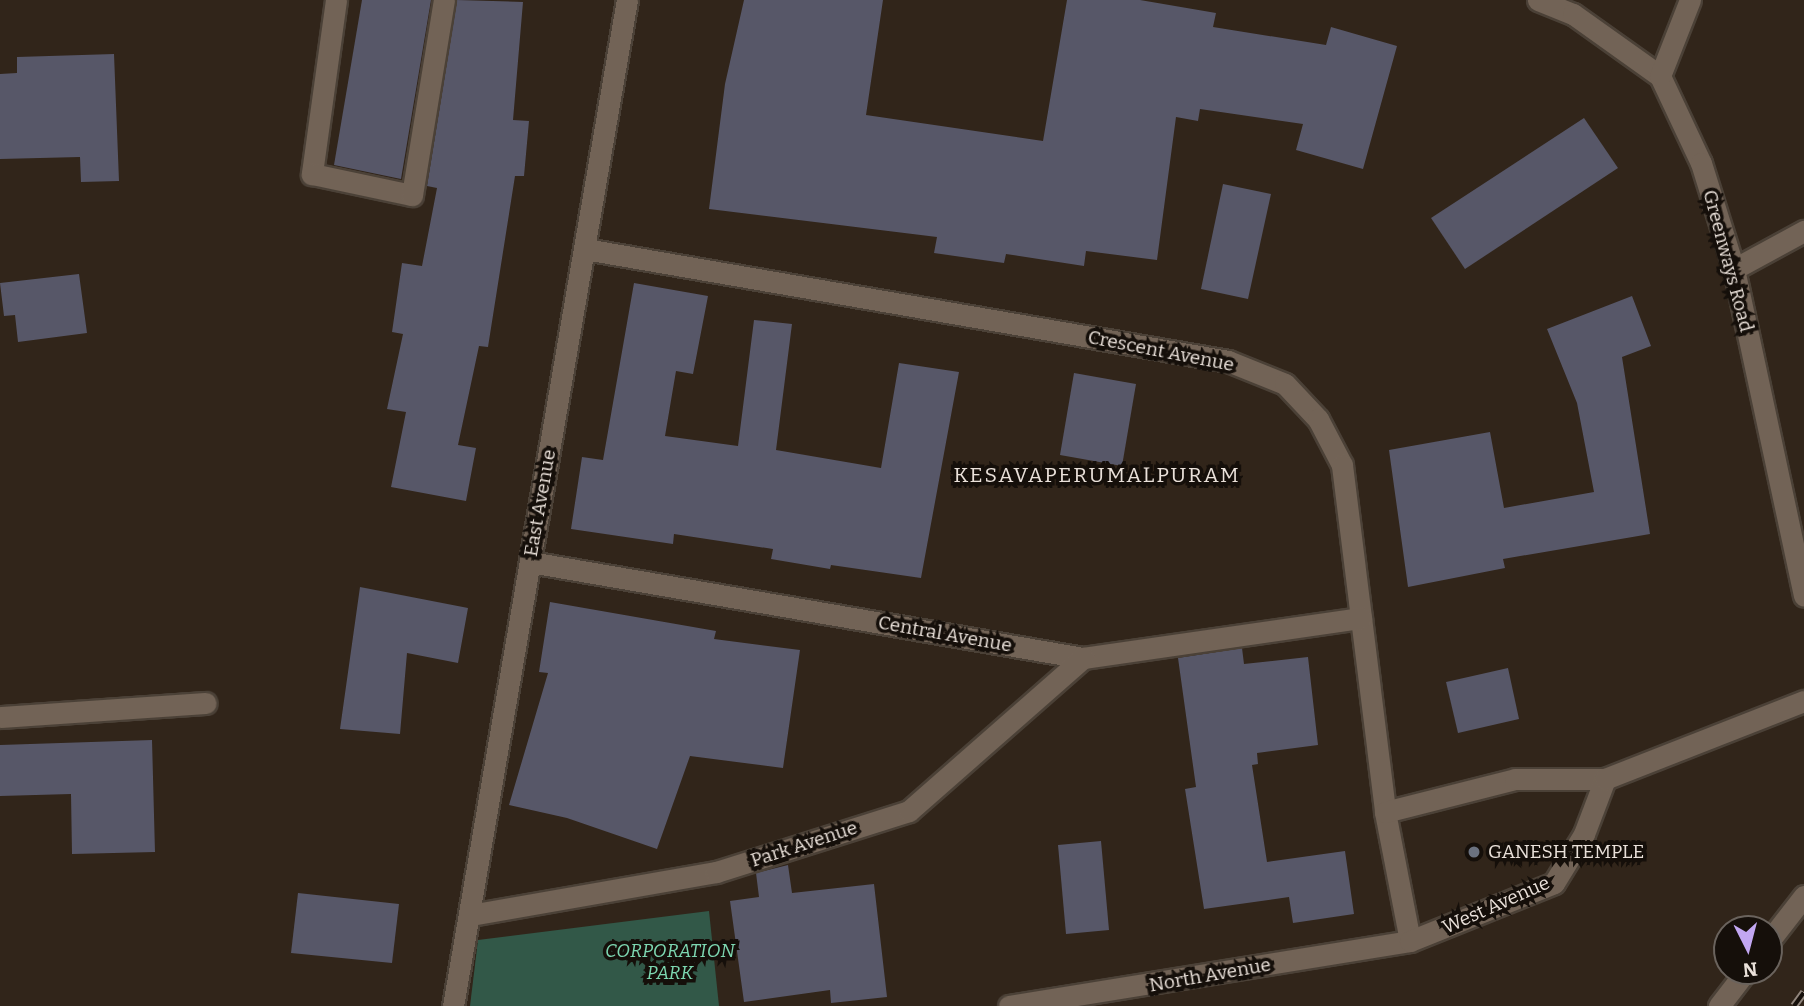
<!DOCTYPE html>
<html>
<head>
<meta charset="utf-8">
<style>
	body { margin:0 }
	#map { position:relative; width:1804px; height:1006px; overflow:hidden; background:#31251a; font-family:Bitter,serif }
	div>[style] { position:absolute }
	.green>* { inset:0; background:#325848 }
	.building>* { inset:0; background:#575768 }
	.roads { filter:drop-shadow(2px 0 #4b4137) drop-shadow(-2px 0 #4b4137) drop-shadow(0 2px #4b4137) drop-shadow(0 -2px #4b4137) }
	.minor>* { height:21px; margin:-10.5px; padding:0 10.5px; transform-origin:10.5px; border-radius:10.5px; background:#726356 }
	.rail>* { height:8px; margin-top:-4px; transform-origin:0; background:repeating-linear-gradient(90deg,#150f0a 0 16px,#91867d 0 32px); box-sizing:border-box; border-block:2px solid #91867d }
	.dots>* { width:19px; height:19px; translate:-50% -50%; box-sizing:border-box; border:4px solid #150f0a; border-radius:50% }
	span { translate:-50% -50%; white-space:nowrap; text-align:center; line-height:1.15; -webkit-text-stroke:7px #150f0a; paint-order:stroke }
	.street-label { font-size:19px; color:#eae1da }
	.poi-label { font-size:19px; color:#eae1da }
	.left { translate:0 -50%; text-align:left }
	.park-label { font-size:19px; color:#7dd7b1; font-style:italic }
	.neighbourhood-label { font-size:21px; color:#eae1da; letter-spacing:2px }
	.north { position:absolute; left:1713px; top:915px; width:70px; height:70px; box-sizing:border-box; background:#150f0a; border:2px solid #6a635d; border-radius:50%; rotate:174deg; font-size:19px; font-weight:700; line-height:28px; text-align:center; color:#eae1da }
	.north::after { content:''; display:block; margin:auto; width:24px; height:32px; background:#c2a7f2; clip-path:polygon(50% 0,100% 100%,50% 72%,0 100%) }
</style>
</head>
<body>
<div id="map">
	<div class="green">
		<i style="clip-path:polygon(709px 911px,719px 1006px,470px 1006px,478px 940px)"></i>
	</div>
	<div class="building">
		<i style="clip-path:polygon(362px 0,431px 0,401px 179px,334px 165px)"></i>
		<i style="clip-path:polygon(457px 0,523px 2px,513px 120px,529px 121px,524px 176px,515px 176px,488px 347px,479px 346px,458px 445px,476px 448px,466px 501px,391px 487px,406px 412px,387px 409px,403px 334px,392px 332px,402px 263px,422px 266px,437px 188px,427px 186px)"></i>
		<i style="clip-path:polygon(744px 0,883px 0,866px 115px,1043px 141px,1067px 0,1140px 0,1216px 13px,1213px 27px,1326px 45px,1331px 27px,1397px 46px,1363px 169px,1296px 150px,1303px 124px,1200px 109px,1198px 121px,1176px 117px,1157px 260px,1086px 251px,1084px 266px,1006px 254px,1004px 263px,934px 253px,937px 237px,709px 209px,725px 84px)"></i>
		<i style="clip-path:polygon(114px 54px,119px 181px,81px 182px,80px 157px,0 159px,0 74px,17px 73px,17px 57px)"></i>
		<i style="clip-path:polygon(1584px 118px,1618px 168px,1465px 269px,1431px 218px)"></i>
		<i style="clip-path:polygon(1223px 184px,1271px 194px,1248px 299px,1201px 289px)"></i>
		<i style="clip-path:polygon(79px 274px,87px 333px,18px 342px,15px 315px,4px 316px,0 283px)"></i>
		<i style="clip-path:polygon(634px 283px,708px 296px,693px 374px,676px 371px,665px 436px,738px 446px,754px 320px,792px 324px,776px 450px,881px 468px,899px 363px,959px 372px,921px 578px,831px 565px,830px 569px,771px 559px,773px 549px,674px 534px,673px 544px,571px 529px,582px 457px,603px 460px)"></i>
		<i style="clip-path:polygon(1632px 296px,1651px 346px,1622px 357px,1650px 534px,1503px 559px,1505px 568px,1408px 587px,1389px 450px,1490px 432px,1504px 508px,1594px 492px,1577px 403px,1547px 329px)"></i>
		<i style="clip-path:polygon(1074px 373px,1136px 384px,1122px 466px,1060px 455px)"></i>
		<i style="clip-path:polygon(360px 587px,468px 608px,458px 663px,407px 653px,400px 734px,340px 729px)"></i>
		<i style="clip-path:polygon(550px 602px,716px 631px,714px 639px,800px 650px,783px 768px,690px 756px,657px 849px,567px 818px,509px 805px,548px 673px,539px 672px)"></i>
		<i style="clip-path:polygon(1242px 648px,1244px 664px,1308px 657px,1318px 745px,1257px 753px,1258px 764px,1252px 765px,1267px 862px,1345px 851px,1354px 914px,1293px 923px,1289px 897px,1204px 909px,1185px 789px,1196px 787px,1178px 658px)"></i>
		<i style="clip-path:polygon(1508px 668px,1519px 719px,1458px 733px,1446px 682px)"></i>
		<i style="clip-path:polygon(152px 740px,155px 852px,72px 854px,71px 794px,0 796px,0 745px)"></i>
		<i style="clip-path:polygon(1101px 841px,1109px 930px,1066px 934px,1058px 845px)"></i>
		<i style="clip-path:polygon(788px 865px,792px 893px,874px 884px,887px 997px,831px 1003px,830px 990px,744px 1002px,730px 901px,759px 897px,756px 873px)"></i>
		<i style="clip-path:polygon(298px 893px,399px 904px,392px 963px,291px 953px)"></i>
	</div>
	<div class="roads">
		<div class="minor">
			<i style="left:336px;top:0;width:176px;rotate:97.9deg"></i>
			<i style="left:312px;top:174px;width:102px;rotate:11.9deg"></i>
			<i style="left:412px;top:195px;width:198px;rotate:-80.7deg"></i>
			<i style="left:1538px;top:0;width:38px;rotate:22deg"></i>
			<i style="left:1573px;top:14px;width:107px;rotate:35.5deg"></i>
			<i style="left:1660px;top:76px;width:96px;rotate:64.8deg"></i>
			<i style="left:1701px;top:163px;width:111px;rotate:72.7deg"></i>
			<i style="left:1734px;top:269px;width:334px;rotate:77.9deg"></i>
			<i style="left:1660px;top:76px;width:82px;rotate:-68.5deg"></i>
			<i style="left:585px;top:249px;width:653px;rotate:9.88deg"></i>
			<i style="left:1228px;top:361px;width:61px;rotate:22deg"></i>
			<i style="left:1285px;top:384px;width:48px;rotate:46.7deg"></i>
			<i style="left:1318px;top:419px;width:52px;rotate:62.4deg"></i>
			<i style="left:1342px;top:465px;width:350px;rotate:82.9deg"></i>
			<i style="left:1385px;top:812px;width:131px;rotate:79deg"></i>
			<i style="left:1734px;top:269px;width:80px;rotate:-28.5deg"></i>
			<i style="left:530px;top:562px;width:561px;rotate:9.85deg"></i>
			<i style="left:1083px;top:658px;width:281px;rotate:-8.2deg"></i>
			<i style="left:0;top:717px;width:206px;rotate:-3.9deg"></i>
			<i style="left:1385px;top:812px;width:134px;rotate:-14.2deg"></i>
			<i style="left:1515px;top:779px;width:90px"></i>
			<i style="left:470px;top:915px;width:250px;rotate:-9.9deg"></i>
			<i style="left:716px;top:872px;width:202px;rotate:-17.5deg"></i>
			<i style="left:909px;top:811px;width:232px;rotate:-41.3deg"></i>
			<i style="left:1769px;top:941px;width:57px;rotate:-52.1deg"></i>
			<i style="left:453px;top:1006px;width:1021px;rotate:-80.19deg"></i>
			<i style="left:1009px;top:1006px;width:406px;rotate:-9.2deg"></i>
			<i style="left:1410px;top:941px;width:155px;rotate:-21.9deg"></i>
			<i style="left:1554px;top:883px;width:57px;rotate:-58.5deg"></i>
			<i style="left:1584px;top:834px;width:59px;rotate:-69.1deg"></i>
			<i style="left:1605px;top:779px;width:214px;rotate:-21.4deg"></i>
			<i style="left:1719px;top:1006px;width:44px;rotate:-52.4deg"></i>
		</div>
	</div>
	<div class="rail">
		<i style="left:1794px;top:1006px;width:17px;rotate:-54deg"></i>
	</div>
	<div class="dots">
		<i style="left:1474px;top:852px;background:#6b7280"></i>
	</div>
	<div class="street-label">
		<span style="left:1728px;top:261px;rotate:75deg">Greenways Road</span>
		<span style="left:1161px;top:351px;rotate:11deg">Crescent Avenue</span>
		<span style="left:540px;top:503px;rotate:-80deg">East Avenue</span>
		<span style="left:945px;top:634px;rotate:10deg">Central Avenue</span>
		<span style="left:804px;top:844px;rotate:-18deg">Park Avenue</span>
		<span style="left:1496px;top:905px;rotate:-24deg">West Avenue</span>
		<span style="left:1210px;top:975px;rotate:-10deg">North Avenue</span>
	</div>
	<div class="poi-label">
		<span class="left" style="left:1488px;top:852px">GANESH TEMPLE</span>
	</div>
	<div class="park-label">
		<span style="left:670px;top:962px">CORPORATION<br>PARK</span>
	</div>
	<div class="neighbourhood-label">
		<span style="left:1097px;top:475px">KESAVAPERUMALPURAM</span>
	</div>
	<div class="north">N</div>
</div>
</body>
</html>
